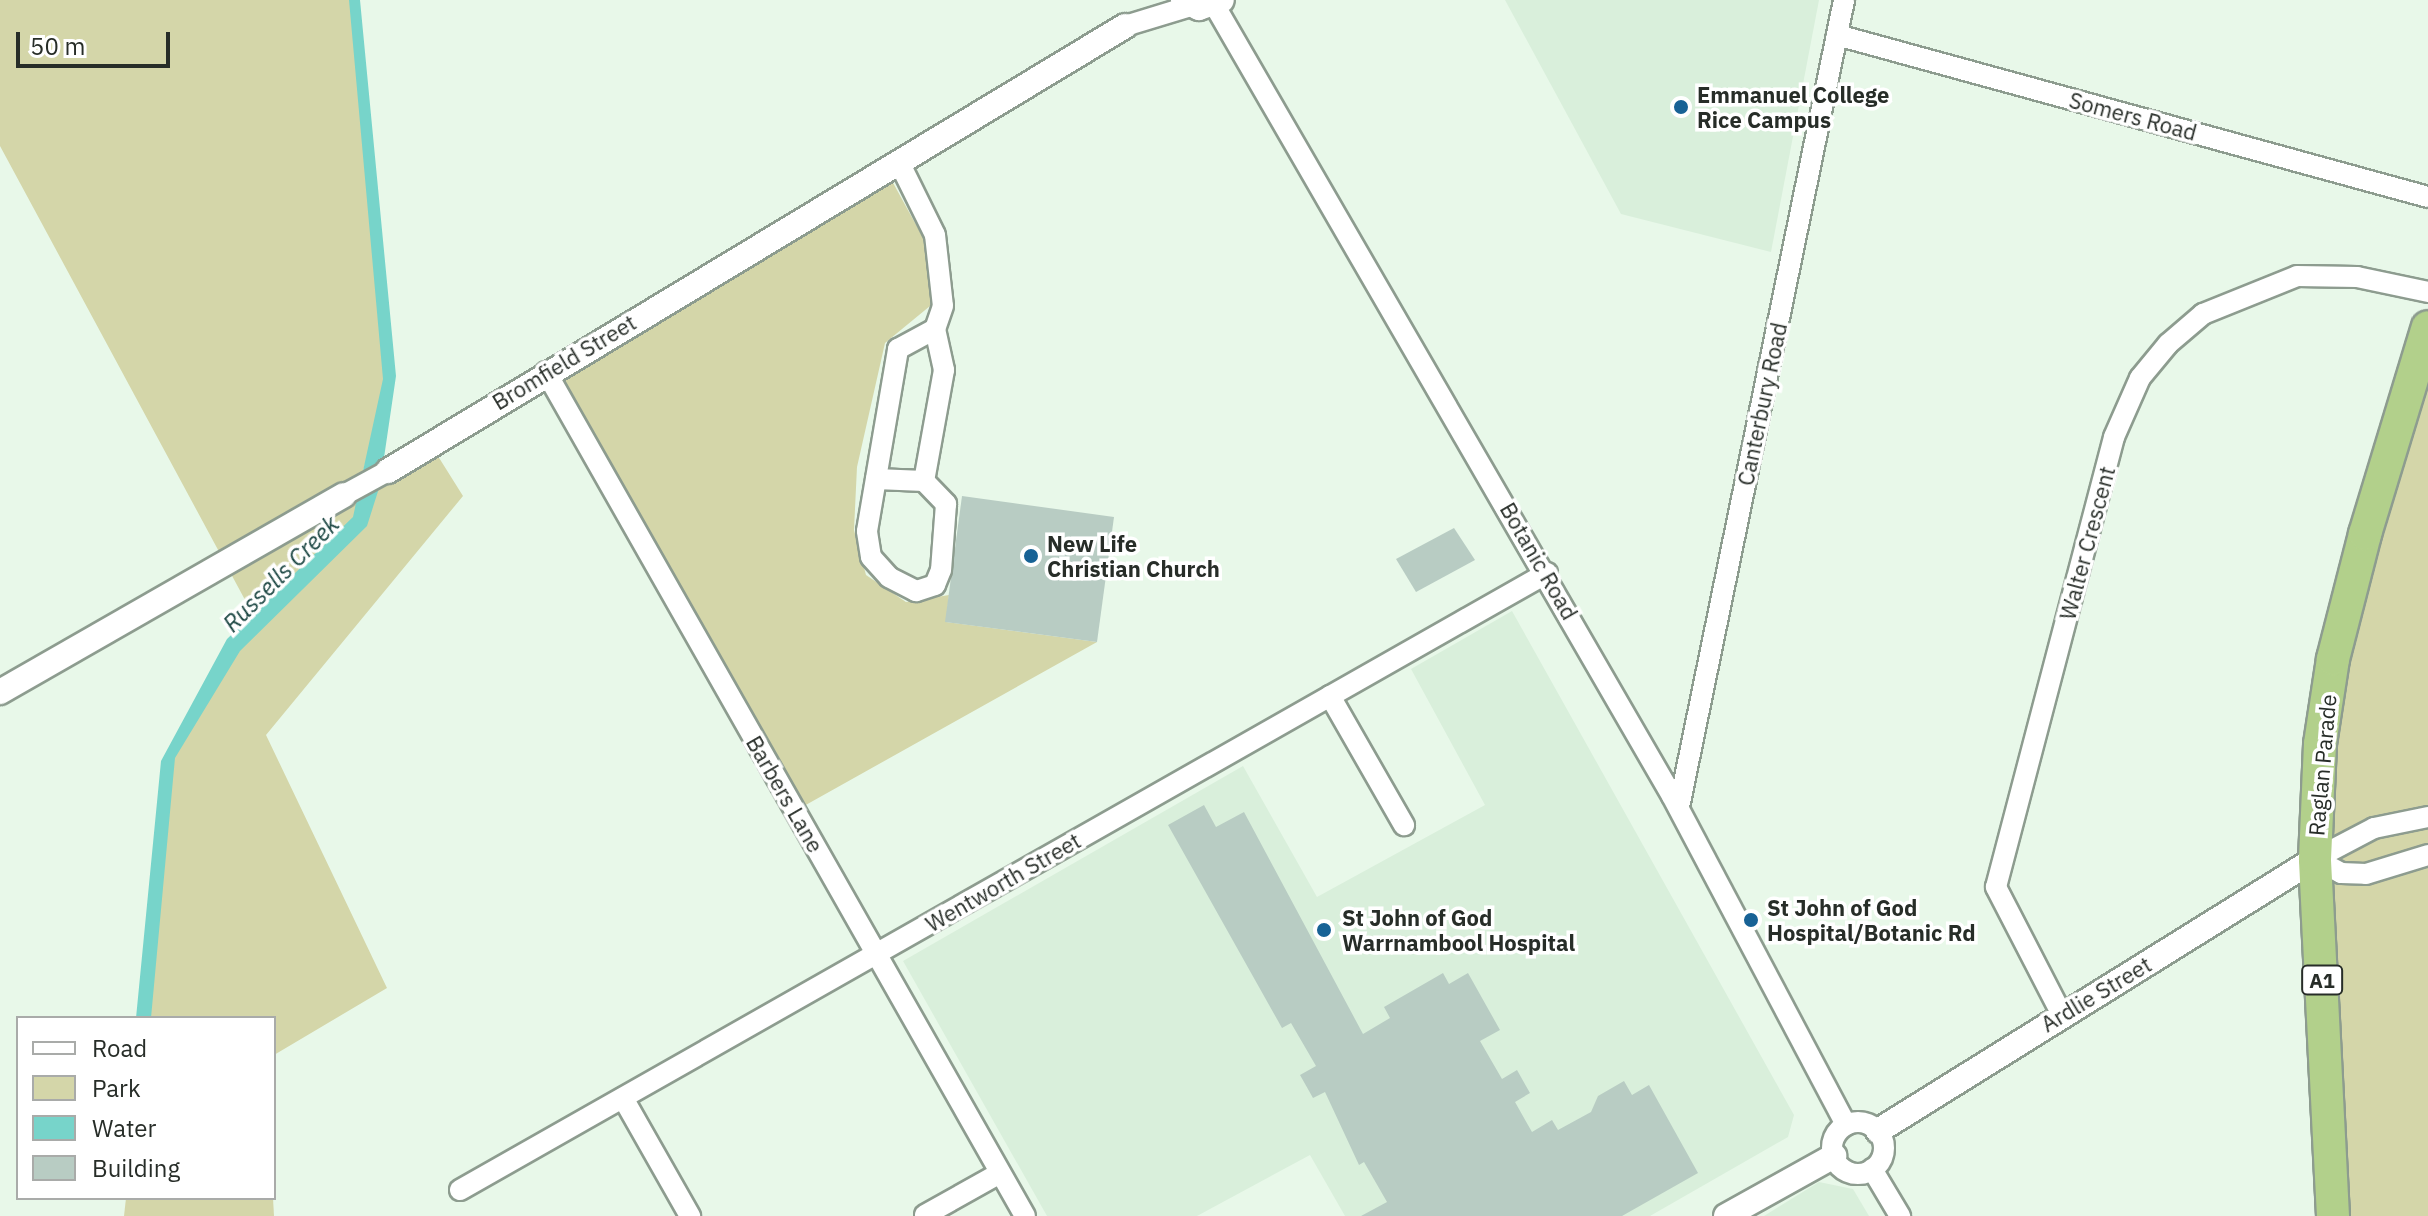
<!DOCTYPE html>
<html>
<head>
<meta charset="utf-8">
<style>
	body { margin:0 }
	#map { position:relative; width:2428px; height:1216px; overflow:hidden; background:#e8f8e9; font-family:"IBM Plex Sans",sans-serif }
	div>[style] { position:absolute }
	.built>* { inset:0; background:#d9efdb }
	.green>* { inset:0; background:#d4d6a9 }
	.water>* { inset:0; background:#77d4ca }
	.building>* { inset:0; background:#b8ccc3 }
	.roads { filter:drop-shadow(2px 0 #8d9c8f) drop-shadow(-2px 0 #8d9c8f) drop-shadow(0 2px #8d9c8f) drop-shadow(0 -2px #8d9c8f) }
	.minor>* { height:20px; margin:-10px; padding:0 10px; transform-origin:10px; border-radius:10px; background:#fff }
	.minor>.ring { margin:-10px; padding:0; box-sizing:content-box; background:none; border:20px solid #fff; border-radius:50% }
	.tertiary>* { height:24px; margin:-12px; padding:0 12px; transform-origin:12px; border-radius:12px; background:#fff }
	.trunk>* { height:32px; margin:-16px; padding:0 16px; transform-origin:16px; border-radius:16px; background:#b2d08b }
	.dots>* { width:22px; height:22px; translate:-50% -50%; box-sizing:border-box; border:4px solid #fff; border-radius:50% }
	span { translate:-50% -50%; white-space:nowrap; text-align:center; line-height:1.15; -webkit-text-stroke:7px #fff; paint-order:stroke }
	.shield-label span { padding:2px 6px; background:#fff; border:2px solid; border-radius:6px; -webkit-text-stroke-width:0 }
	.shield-label { font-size:20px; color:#272d28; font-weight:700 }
	.poi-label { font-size:22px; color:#272d28; font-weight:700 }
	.left { translate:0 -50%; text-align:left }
	.street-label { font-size:22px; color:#272d28 }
	.water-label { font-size:24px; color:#1b4642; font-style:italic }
	.legend { position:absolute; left:16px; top:1016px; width:260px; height:184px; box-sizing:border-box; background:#fff; border:2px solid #a9aba9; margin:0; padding:10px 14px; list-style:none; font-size:24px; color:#272d28 }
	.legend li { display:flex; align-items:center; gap:16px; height:40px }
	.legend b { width:40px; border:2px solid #a9aba9 }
	.scale { position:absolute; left:16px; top:32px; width:154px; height:36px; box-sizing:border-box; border:4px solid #272d28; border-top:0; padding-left:10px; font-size:24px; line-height:28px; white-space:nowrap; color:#272d28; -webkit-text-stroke:6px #fff; paint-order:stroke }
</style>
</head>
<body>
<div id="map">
	<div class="built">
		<i style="clip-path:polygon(1505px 0,1819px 0,1771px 252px,1621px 214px)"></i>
		<i style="clip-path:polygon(1512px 611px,1794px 1115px,1788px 1137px,1650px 1216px,1345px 1216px,1310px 1155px,1197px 1216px,1047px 1216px,903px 961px,1243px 766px,1317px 897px,1485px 805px,1411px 669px)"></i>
		<i style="clip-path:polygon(1819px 1182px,1853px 1189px,1869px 1216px,1764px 1216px)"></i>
	</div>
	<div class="green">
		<i style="clip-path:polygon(0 0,350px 0,388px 380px,359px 486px,431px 445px,463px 496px,266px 735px,387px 988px,274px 1055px,274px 1018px,142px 1018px,167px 762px,257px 622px,0 146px)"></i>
		<i style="clip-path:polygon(886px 170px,932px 254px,930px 306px,885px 343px,857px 467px,854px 530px,866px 575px,906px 602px,949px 595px,946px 622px,1097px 642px,795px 811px,546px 372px)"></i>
		<i style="clip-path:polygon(2428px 327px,2428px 1216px,2332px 1216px,2320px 744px)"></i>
		<i style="clip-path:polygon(126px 1198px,273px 1198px,274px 1216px,124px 1216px)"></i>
	</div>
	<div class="water">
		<i style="clip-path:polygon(349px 0,360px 0,396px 376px,380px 485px,367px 526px,240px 651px,175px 758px,151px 1018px,136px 1018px,161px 761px,227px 639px,353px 517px,383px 379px)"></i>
	</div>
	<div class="building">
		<i style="clip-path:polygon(962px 496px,1114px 517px,1097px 642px,945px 622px)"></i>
		<i style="clip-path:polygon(1454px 528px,1475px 560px,1416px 592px,1396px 559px)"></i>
		<i style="clip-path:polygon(1204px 805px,1216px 827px,1244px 812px,1363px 1034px,1390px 1018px,1384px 1007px,1443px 973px,1449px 984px,1468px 973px,1500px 1030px,1480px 1041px,1502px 1079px,1517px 1070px,1530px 1093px,1515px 1102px,1532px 1132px,1552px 1120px,1558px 1130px,1591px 1112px,1598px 1096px,1624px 1081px,1632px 1095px,1649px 1085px,1698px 1173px,1622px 1216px,1361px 1216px,1387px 1202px,1364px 1162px,1359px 1165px,1325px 1092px,1313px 1098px,1300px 1075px,1316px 1066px,1291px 1023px,1282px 1028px,1168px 825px)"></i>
	</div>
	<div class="roads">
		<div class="minor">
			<i style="left:1215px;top:6px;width:913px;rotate:59.95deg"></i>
			<i style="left:1672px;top:796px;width:372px;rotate:62.1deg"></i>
			<i style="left:1125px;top:26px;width:69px;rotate:-16.9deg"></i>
			<i style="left:1837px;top:35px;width:613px;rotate:15.33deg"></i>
			<i style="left:899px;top:162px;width:81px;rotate:63.7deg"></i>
			<i style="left:935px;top:235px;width:71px;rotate:83.6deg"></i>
			<i style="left:943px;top:306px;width:24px;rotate:109deg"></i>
			<i style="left:935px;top:329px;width:42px;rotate:77.6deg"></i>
			<i style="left:944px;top:370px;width:113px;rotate:100.2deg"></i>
			<i style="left:924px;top:481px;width:32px;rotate:46deg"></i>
			<i style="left:946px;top:504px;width:66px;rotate:94.3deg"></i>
			<i style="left:941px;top:570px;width:16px;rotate:112deg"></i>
			<i style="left:935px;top:585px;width:20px;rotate:162deg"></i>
			<i style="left:916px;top:591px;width:30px;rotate:-153deg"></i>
			<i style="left:889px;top:577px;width:27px;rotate:-132deg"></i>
			<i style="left:871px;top:557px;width:26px;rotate:-99deg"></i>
			<i style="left:867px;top:531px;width:185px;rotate:-80.3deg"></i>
			<i style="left:898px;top:349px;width:42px;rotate:-28.4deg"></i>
			<i style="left:546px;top:372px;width:970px;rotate:60.42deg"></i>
			<i style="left:876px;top:479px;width:48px;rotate:2.4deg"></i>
			<i style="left:344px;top:495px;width:50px;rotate:-28.6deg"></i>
			<i style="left:1330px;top:696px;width:149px;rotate:60.2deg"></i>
			<i style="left:1679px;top:807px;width:824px;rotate:-78.44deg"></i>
			<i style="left:2428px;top:817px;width:55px;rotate:168.5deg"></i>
			<i style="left:2374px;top:828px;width:67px;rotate:152.3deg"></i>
			<i style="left:2315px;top:859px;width:30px;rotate:28deg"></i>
			<i style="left:2341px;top:873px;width:25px;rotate:2deg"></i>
			<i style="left:2366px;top:874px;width:65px;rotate:-17deg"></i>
			<i style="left:2061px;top:1013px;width:142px;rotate:-117.3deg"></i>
			<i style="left:1996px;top:887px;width:465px;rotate:-75.3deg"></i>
			<i style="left:2114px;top:437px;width:64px;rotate:-66.2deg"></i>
			<i style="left:2140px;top:378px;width:44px;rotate:-50.5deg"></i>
			<i style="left:2168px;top:344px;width:46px;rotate:-40.6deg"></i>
			<i style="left:2203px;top:314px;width:101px;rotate:-22deg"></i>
			<i style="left:2297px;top:276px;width:60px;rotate:1deg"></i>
			<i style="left:2357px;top:277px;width:73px;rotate:11.9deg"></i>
			<i style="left:623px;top:1098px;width:136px;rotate:60.4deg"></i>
			<i class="ring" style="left:1832px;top:1122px;width:32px;height:32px"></i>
			<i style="left:1872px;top:1169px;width:55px;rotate:59.2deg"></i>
			<i style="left:460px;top:1190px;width:1250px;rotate:-29.58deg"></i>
			<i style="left:925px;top:1215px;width:86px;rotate:-29.2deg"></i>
		</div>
		<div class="tertiary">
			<i style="left:1183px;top:0;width:18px;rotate:27deg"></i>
			<i style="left:1199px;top:8px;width:24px;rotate:-19deg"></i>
			<i style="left:388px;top:471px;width:861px;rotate:-31.12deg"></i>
			<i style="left:0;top:692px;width:396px;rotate:-29.8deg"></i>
			<i style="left:1878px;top:1131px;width:515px;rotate:-31.9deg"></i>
			<i style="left:1726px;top:1216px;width:124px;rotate:-29.1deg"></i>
		</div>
		<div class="trunk">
			<i style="left:2333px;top:1216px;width:357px;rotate:-92.9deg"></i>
			<i style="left:2315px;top:859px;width:115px;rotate:-87.5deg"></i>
			<i style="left:2320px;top:744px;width:86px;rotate:-81.3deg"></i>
			<i style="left:2333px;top:659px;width:129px;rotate:-75.6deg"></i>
			<i style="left:2365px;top:534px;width:216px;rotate:-73.1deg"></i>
		</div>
	</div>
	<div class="dots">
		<i style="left:1681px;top:107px;background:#176295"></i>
		<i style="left:1031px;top:556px;background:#176295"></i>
		<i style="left:1751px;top:920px;background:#176295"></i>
		<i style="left:1324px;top:930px;background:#176295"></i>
	</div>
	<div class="shield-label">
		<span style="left:2322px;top:980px">A1</span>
	</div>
	<div class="poi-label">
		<span class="left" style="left:1697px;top:107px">Emmanuel College<br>Rice Campus</span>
		<span class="left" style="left:1047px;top:556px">New Life<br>Christian Church</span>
		<span class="left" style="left:1767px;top:920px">St John of God<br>Hospital/Botanic Rd</span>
		<span class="left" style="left:1342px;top:930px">St John of God<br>Warrnambool Hospital</span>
	</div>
	<div class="street-label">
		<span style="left:2133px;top:116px;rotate:15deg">Somers Road</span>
		<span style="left:564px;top:362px;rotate:-31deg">Bromfield Street</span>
		<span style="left:1762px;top:404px;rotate:-78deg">Canterbury Road</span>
		<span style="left:2087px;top:543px;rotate:-75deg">Walter Crescent</span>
		<span style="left:1539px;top:561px;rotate:60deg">Botanic Road</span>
		<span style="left:2322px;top:765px;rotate:-85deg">Raglan Parade</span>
		<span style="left:785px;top:794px;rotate:60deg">Barbers Lane</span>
		<span style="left:1003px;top:882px;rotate:-30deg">Wentworth Street</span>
		<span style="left:2096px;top:994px;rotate:-31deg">Ardlie Street</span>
	</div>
	<div class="water-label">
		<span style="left:281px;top:574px;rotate:-45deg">Russells Creek</span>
	</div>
	<ul class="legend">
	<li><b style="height:10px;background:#fff"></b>Road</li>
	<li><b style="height:22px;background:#d4d6a9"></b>Park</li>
	<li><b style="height:22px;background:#77d4ca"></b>Water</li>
	<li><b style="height:22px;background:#b8ccc3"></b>Building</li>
	</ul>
	<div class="scale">50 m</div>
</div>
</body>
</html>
